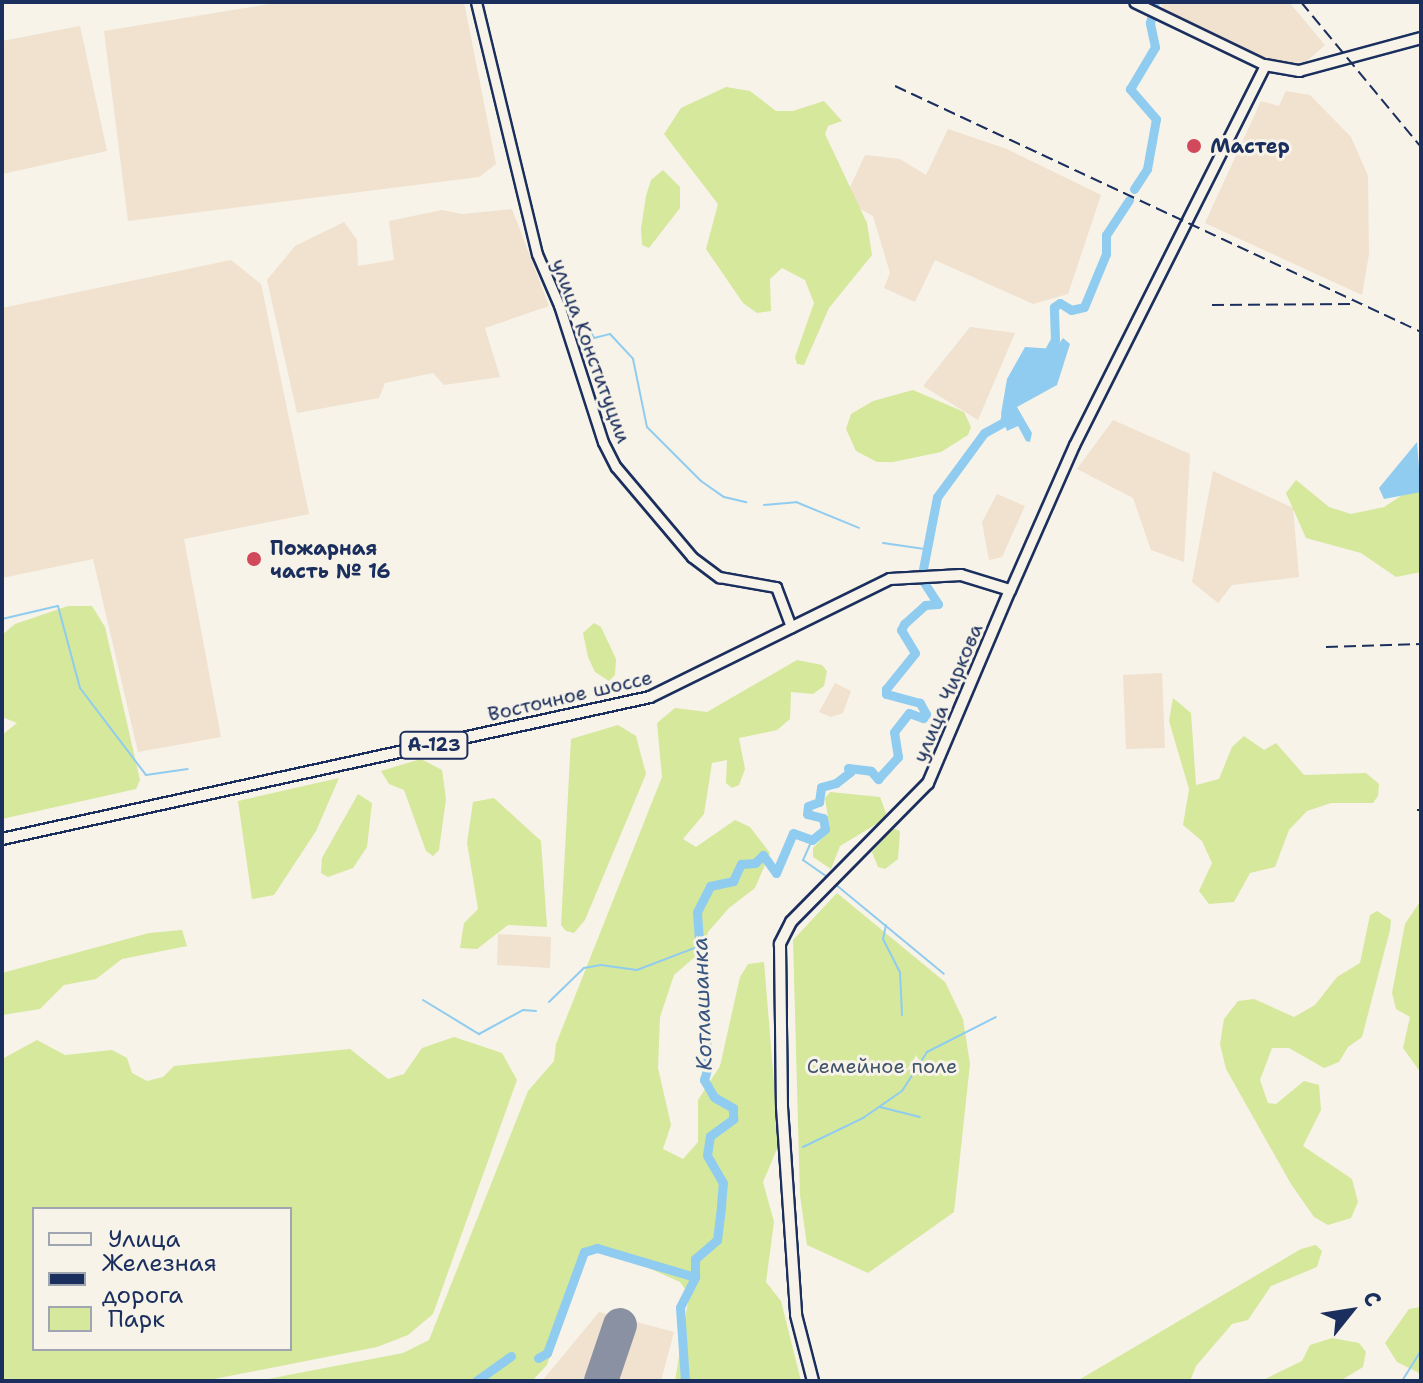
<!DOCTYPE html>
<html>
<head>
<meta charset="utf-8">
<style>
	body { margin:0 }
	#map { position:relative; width:1423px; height:1383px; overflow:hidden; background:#f7f3e8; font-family:"Shantell Sans",sans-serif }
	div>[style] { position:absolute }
	.built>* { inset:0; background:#f1e1cf }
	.green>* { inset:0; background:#d5e89c }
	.water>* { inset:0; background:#90ccf0 }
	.stream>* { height:2px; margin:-1px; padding:0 1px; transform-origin:1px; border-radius:1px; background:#90ccf0 }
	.river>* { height:9px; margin:-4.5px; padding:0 4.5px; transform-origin:4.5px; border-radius:4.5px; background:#90ccf0 }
	.runway>* { height:34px; margin:-17px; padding:0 17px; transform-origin:17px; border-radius:17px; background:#8991a3 }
	.roads { filter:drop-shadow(2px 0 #1b2f5e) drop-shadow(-2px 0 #1b2f5e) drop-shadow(0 2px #1b2f5e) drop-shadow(0 -2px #1b2f5e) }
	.secondary>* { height:9px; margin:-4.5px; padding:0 4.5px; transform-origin:4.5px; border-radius:4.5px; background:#f7f3e8 }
	.primary>* { height:10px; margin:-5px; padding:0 5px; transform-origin:5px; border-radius:5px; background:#f7f3e8 }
	.rail>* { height:2px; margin-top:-1px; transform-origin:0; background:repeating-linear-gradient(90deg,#1b2f5e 0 12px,transparent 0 18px) }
	.dots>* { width:22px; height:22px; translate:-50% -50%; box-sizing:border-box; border:4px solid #f7f3e8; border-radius:50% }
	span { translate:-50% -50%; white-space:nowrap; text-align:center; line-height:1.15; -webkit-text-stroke:6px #f7f3e8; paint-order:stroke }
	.shield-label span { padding:2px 6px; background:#f7f3e8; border:2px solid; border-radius:6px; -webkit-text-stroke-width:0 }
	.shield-label { font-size:18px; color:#1b2f5e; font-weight:700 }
	.poi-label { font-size:20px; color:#1b2f5e; font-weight:700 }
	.left { translate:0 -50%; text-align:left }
	.street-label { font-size:20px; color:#1b2f5e }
	.park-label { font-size:20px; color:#40546a }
	.water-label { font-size:22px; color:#385682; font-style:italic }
	.frame { position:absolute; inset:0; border:4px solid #1b2f5e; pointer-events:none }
	.legend { position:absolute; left:32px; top:1207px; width:260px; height:144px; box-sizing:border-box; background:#f7f3e8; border:2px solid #9fa5b1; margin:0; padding:10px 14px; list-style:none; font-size:24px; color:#1b2f5e }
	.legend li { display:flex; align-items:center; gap:16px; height:40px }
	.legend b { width:40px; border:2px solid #9fa5b1 }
	.north { position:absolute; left:1311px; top:1271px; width:80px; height:80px; -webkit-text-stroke:6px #f7f3e8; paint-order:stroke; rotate:60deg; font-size:22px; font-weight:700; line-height:32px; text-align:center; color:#1b2f5e }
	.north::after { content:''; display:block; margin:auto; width:28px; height:36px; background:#1b2f5e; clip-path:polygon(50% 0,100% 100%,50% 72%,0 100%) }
</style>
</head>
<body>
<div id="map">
	<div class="built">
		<i style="clip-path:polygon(282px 2px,464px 2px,496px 164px,479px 177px,128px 221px,104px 31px)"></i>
		<i style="clip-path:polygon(1160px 2px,1289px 2px,1325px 45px,1307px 61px,1281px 65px,1164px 10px)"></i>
		<i style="clip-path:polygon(80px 26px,107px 151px,2px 174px,2px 41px)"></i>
		<i style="clip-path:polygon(1286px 91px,1310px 95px,1351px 137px,1368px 176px,1369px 254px,1362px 295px,1205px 223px,1261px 101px,1279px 106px)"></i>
		<i style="clip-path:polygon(948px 129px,1007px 149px,1101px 195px,1068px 294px,1033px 304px,935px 260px,915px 302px,884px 288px,890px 273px,873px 216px,844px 200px,865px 155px,900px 159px,926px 175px)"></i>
		<i style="clip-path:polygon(512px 209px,549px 306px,485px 328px,500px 377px,444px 385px,433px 373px,385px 383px,379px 398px,297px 413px,267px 280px,295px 246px,344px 222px,357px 240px,358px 266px,394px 260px,389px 221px,442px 210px,462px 214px)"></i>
		<i style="clip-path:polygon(231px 260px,261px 284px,309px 514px,184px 539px,221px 737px,138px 752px,93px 559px,2px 578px,2px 308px)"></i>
		<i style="clip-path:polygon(970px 327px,1015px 333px,978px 420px,923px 386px)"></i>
		<i style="clip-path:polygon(1113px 420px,1190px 454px,1184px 562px,1151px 550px,1133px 498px,1077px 469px)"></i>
		<i style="clip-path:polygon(1213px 471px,1293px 508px,1299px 577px,1232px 585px,1218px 603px,1192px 582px)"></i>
		<i style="clip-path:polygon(997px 494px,1025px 506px,1002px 557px,989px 560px,982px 522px)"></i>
		<i style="clip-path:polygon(1162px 673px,1165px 748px,1126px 749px,1123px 675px)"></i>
		<i style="clip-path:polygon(835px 683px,851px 691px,843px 713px,831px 717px,819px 712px)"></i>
		<i style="clip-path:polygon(498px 934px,551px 937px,550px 968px,497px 965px)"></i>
		<i style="clip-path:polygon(599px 1312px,674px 1332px,661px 1381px,542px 1381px)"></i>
	</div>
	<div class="green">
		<i style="clip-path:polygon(726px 87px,750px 91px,776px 111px,793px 111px,824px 101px,842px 121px,828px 126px,825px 134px,867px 223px,872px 255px,829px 308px,804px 365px,797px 364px,795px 357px,814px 303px,805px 280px,782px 268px,770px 279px,771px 311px,757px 313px,743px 303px,706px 249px,718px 204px,664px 134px,681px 108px)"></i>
		<i style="clip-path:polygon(663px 170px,680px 187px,680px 208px,649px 248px,642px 245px,641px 229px,646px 196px,651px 180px)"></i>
		<i style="clip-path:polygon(913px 390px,964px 412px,971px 427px,968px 435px,941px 452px,893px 462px,877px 462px,856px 451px,846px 429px,851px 414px,873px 401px)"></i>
		<i style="clip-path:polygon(1296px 480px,1329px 507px,1351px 514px,1384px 507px,1421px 483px,1421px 572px,1396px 577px,1361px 553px,1306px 538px,1286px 493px)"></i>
		<i style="clip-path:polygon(68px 606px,92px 606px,105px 627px,140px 780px,136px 789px,2px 819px,2px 735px,17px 723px,2px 717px,2px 635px,15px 624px)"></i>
		<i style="clip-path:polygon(594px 623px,601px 627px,616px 659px,615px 675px,609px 681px,595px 672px,588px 657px,583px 633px)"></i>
		<i style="clip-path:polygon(797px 660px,822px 665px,827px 671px,824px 686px,813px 694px,791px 692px,790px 719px,777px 730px,739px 738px,745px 769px,739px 785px,732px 788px,726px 783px,727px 760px,712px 763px,704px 814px,683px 839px,696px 847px,735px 820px,750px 827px,770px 853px,755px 888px,729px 908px,708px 932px,704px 949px,674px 975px,660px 1017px,658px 1068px,671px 1125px,663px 1149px,683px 1159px,698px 1142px,698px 1100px,720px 1066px,740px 977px,748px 964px,764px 962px,778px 1132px,777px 1149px,763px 1182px,774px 1222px,766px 1282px,781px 1301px,801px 1381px,675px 1381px,689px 1295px,680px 1282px,624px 1257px,593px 1251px,580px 1260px,547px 1365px,532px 1381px,257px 1381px,403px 1353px,429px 1340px,528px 1091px,554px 1061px,556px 1044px,662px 777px,657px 723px,675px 708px,707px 712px)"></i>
		<i style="clip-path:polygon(1173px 698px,1191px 713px,1196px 785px,1219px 779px,1232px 747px,1244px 736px,1264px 750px,1276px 743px,1304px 775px,1366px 773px,1379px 784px,1378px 796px,1373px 803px,1331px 803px,1307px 811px,1289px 830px,1275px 867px,1250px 873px,1234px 902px,1209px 904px,1199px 891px,1212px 863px,1202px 841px,1183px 825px,1189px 789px,1169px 721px)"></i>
		<i style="clip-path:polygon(618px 725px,636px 736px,646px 774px,585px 920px,574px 933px,566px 931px,561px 925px,571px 739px)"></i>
		<i style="clip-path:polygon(421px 759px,442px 770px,446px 799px,439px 850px,433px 856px,426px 851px,404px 790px,389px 784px,381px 771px)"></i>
		<i style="clip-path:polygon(339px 778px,316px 831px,274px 895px,252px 899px,238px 801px)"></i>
		<i style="clip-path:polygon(830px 792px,880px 797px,886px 813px,883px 820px,840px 846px,831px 869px,813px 857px,813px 848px,830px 830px,825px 798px)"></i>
		<i style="clip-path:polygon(358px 794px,372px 803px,367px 847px,353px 868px,328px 877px,321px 873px,322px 858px)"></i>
		<i style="clip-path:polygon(494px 798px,541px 841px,547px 927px,508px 925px,477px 949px,460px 948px,464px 923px,478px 909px,467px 843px,473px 802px)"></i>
		<i style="clip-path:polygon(893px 828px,900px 831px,898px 859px,885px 869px,878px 867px,872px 852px)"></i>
		<i style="clip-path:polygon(837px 893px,945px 982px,963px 1019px,970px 1064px,954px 1212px,868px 1273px,807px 1245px,800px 1195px,793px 940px)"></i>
		<i style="clip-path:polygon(1421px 900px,1421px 1073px,1403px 1048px,1410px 1017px,1396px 1009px,1392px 993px,1405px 924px)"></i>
		<i style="clip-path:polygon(1377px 911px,1391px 920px,1390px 930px,1362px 1037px,1348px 1047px,1339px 1062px,1324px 1068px,1289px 1048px,1272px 1048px,1260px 1080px,1268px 1103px,1276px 1104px,1304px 1081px,1319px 1085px,1321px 1110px,1303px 1146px,1352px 1179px,1358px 1202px,1351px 1218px,1328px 1225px,1314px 1217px,1291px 1184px,1226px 1069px,1220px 1044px,1224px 1019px,1238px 1001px,1254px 999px,1294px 1017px,1315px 1005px,1337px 977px,1360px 963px,1370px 915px)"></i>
		<i style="clip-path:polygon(182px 930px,187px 946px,122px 959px,96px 979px,64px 985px,40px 1009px,2px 1015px,2px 973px,149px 933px)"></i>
		<i style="clip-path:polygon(evenodd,454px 1037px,502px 1053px,517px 1080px,433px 1314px,408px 1335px,377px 1347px,204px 1381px,2px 1381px,2px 1059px,37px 1040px,65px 1055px,112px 1050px,127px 1058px,132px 1073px,147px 1081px,163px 1077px,174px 1066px,350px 1049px,388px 1079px,404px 1074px,422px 1048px,454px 1037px,34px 1209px,290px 1209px,290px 1349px,34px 1349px,34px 1209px)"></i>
		<i style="clip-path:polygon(1316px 1245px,1322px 1251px,1317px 1267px,1271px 1286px,1248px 1320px,1232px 1324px,1196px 1366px,1190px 1381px,1077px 1381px,1301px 1249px)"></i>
		<i style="clip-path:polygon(1421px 1307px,1421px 1374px,1397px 1362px,1385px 1343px,1409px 1309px)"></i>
		<i style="clip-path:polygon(1332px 1338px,1359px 1343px,1366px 1352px,1363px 1367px,1340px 1381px,1261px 1381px,1302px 1361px,1310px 1345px)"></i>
	</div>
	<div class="water">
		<i style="clip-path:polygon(1063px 338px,1070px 344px,1057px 385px,1017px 407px,1032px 433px,1030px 442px,1026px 441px,1018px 426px,1007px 431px,1001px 414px,1007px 379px,1025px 347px,1055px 349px)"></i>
		<i style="clip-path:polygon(1417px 442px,1421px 492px,1384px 499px,1379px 488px)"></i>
	</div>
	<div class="stream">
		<i style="left:592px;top:334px;width:4px;rotate:63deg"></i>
		<i style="left:594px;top:338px;width:16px;rotate:-14deg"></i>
		<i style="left:610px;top:334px;width:34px;rotate:47deg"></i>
		<i style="left:633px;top:359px;width:69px;rotate:78.4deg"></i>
		<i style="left:647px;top:427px;width:76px;rotate:45deg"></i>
		<i style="left:701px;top:481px;width:28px;rotate:35deg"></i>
		<i style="left:724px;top:497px;width:23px;rotate:13deg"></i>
		<i style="left:764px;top:505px;width:32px;rotate:-5deg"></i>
		<i style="left:796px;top:502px;width:68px;rotate:22.4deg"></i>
		<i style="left:883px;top:543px;width:42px;rotate:8.1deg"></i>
		<i style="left:2px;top:619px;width:57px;rotate:-13.1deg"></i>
		<i style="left:58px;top:606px;width:85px;rotate:75deg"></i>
		<i style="left:80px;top:688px;width:109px;rotate:52.8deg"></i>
		<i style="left:146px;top:775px;width:42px;rotate:-8.1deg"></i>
		<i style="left:812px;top:840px;width:22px;rotate:114deg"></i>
		<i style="left:803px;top:860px;width:29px;rotate:35deg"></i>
		<i style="left:835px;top:884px;width:141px;rotate:39.5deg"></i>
		<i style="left:886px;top:925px;width:14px;rotate:102deg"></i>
		<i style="left:883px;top:939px;width:37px;rotate:63deg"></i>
		<i style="left:900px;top:972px;width:43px;rotate:87.3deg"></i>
		<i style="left:423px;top:1000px;width:66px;rotate:31.3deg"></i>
		<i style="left:479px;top:1034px;width:50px;rotate:-28.6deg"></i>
		<i style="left:523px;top:1010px;width:13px;rotate:4deg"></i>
		<i style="left:549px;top:1002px;width:49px;rotate:-44.2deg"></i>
		<i style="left:584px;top:968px;width:17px;rotate:-10deg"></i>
		<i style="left:601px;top:965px;width:36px;rotate:8deg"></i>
		<i style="left:637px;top:970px;width:64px;rotate:-21deg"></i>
		<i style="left:880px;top:1107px;width:41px;rotate:14deg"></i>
		<i style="left:803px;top:1147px;width:67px;rotate:-25.8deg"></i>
		<i style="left:863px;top:1118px;width:47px;rotate:-34.7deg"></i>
		<i style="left:902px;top:1091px;width:46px;rotate:-57.3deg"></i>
		<i style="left:927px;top:1052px;width:77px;rotate:-26.9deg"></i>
		<i style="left:1402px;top:1381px;width:36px;rotate:-58deg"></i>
	</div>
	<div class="river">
		<i style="left:1134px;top:189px;width:24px;rotate:-57deg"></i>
		<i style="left:1147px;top:169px;width:51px;rotate:-79.8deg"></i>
		<i style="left:1156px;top:119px;width:40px;rotate:-131deg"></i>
		<i style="left:1130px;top:89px;width:49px;rotate:-59.2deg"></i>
		<i style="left:1155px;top:47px;width:25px;rotate:-102deg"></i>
		<i style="left:1150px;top:23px;width:22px;rotate:-77deg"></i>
		<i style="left:1046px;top:356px;width:18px;rotate:-61deg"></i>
		<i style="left:1055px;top:340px;width:33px;rotate:-92deg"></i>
		<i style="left:1054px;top:307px;width:7px;rotate:-34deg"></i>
		<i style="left:1060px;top:303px;width:13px;rotate:32deg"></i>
		<i style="left:1071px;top:310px;width:13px;rotate:-13deg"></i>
		<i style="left:1084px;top:307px;width:57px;rotate:-67.5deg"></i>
		<i style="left:1106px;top:254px;width:19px;rotate:-90deg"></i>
		<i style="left:1106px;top:235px;width:42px;rotate:-56.7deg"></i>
		<i style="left:923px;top:569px;width:73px;rotate:-79deg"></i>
		<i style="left:937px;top:497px;width:79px;rotate:-53.7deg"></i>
		<i style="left:984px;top:433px;width:23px;rotate:-29deg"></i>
		<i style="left:1004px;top:422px;width:9px;rotate:-77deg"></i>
		<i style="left:538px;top:1358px;width:10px;rotate:-29deg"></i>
		<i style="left:547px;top:1353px;width:108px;rotate:-69.9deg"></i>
		<i style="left:584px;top:1252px;width:14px;rotate:-17deg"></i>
		<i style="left:597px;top:1248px;width:102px;rotate:16.5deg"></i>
		<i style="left:476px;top:1381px;width:43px;rotate:-35.5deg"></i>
		<i style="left:685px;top:1381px;width:74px;rotate:-93.9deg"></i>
		<i style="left:680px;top:1307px;width:34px;rotate:-63deg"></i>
		<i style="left:695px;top:1277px;width:18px;rotate:-90deg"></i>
		<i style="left:695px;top:1259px;width:29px;rotate:-41deg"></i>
		<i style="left:717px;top:1240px;width:35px;rotate:-83deg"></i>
		<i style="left:721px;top:1205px;width:22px;rotate:-85deg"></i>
		<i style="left:723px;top:1183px;width:32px;rotate:-120deg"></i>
		<i style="left:707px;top:1155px;width:19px;rotate:-81deg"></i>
		<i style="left:710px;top:1136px;width:29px;rotate:-36deg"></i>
		<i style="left:733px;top:1119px;width:11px;rotate:-90deg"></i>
		<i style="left:733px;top:1108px;width:22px;rotate:-150deg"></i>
		<i style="left:714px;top:1097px;width:20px;rotate:-120deg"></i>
		<i style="left:704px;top:1080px;width:15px;rotate:-74deg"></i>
		<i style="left:708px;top:1066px;width:154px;rotate:-94.1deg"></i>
		<i style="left:697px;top:912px;width:29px;rotate:-63deg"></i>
		<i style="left:710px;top:886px;width:24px;rotate:-12deg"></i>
		<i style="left:733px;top:881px;width:19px;rotate:-65deg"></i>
		<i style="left:741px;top:864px;width:14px;rotate:-4deg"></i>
		<i style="left:755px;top:863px;width:11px;rotate:-45deg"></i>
		<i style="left:763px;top:855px;width:22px;rotate:54deg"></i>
		<i style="left:776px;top:873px;width:43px;rotate:-67deg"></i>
		<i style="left:793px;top:833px;width:20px;rotate:20deg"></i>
		<i style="left:812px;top:840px;width:17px;rotate:-40deg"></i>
		<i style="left:825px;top:829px;width:11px;rotate:-100deg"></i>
		<i style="left:823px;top:818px;width:16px;rotate:-166deg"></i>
		<i style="left:807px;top:814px;width:8px;rotate:-83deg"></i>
		<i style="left:808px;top:806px;width:12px;rotate:-20deg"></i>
		<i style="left:819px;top:802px;width:15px;rotate:-82deg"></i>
		<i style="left:821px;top:787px;width:16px;rotate:-15deg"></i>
		<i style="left:836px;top:783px;width:18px;rotate:-38deg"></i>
		<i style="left:850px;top:772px;width:4px;rotate:-117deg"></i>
		<i style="left:848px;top:768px;width:23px;rotate:7deg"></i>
		<i style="left:871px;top:771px;width:11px;rotate:49deg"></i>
		<i style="left:878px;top:779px;width:30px;rotate:-48deg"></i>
		<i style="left:898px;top:757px;width:25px;rotate:-99deg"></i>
		<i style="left:894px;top:732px;width:24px;rotate:-52deg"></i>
		<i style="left:909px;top:713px;width:15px;rotate:20deg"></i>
		<i style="left:923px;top:718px;width:5px;rotate:-53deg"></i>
		<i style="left:926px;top:714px;width:13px;rotate:-119deg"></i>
		<i style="left:920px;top:703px;width:35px;rotate:-165deg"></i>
		<i style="left:886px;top:694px;width:5px;rotate:-90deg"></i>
		<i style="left:886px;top:689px;width:46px;rotate:-51.1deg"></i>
		<i style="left:915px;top:653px;width:27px;rotate:-121deg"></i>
		<i style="left:901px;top:630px;width:7px;rotate:-63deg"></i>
		<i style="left:904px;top:624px;width:28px;rotate:-42deg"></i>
		<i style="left:925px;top:605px;width:13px;rotate:-4deg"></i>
		<i style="left:938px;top:604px;width:30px;rotate:-123deg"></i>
	</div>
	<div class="runway">
		<i style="left:601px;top:1381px;width:59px;rotate:-71.3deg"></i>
	</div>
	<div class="roads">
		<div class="secondary">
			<i style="left:476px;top:2px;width:259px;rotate:76.4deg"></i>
			<i style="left:537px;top:254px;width:56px;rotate:66.7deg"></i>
			<i style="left:559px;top:305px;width:144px;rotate:72.2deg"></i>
			<i style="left:603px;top:442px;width:28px;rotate:63deg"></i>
			<i style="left:616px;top:467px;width:118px;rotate:49.8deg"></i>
			<i style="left:692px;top:557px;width:34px;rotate:37deg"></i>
			<i style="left:719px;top:577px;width:58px;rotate:10deg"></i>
			<i style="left:776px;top:587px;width:43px;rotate:69.4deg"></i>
			<i style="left:1010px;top:590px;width:158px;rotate:-66.2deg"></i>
			<i style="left:1074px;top:445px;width:425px;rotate:-63.3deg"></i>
			<i style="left:1265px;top:65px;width:145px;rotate:-154.3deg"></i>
		</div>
		<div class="primary">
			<i style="left:1265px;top:65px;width:35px;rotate:10deg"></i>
			<i style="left:1299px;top:71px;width:126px;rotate:-15.1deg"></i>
			<i style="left:2px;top:839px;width:663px;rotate:-12.36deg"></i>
			<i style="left:650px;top:697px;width:267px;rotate:-26.2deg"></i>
			<i style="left:890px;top:579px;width:71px;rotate:-3.2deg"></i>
			<i style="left:961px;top:575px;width:51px;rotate:17deg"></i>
			<i style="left:1010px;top:590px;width:210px;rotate:113deg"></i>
			<i style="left:928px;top:783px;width:195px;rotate:134.6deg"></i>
			<i style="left:791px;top:922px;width:25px;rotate:117deg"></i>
			<i style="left:780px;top:944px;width:163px;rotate:89.3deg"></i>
			<i style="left:782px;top:1107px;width:208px;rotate:86.1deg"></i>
			<i style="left:796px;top:1315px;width:68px;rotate:75.6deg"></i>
		</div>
	</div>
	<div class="rail">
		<i style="left:1301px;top:2px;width:188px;rotate:50.4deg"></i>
		<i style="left:895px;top:86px;width:581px;rotate:25.06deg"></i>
		<i style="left:1212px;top:305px;width:140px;rotate:-0.4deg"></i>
		<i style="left:1326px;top:647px;width:95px;rotate:-1.8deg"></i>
		<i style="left:1417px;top:810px;width:4px"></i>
	</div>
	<div class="dots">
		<i style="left:1194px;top:146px;background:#d1495b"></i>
		<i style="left:254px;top:559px;background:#d1495b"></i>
	</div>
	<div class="shield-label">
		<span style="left:434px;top:745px">А-123</span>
	</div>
	<div class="poi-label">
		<span class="left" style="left:1210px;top:146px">Мастер</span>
		<span class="left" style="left:270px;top:560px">Пожарная<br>часть № 16</span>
	</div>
	<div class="street-label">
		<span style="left:591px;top:351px;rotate:70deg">улица Конституции</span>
		<span style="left:948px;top:693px;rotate:-67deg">улица Чиркова</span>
		<span style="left:570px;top:696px;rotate:-13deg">Восточное шоссе</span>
	</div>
	<div class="park-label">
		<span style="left:882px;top:1066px">Семейное поле</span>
	</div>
	<div class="water-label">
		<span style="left:702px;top:1004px;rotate:-92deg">Котлашанка</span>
	</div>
	<div class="frame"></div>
	<ul class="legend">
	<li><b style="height:10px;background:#f7f3e8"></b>Улица</li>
	<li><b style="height:10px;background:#1b2f5e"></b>Железная дорога</li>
	<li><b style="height:22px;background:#d5e89c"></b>Парк</li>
	</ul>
	<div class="north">С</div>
</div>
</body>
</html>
